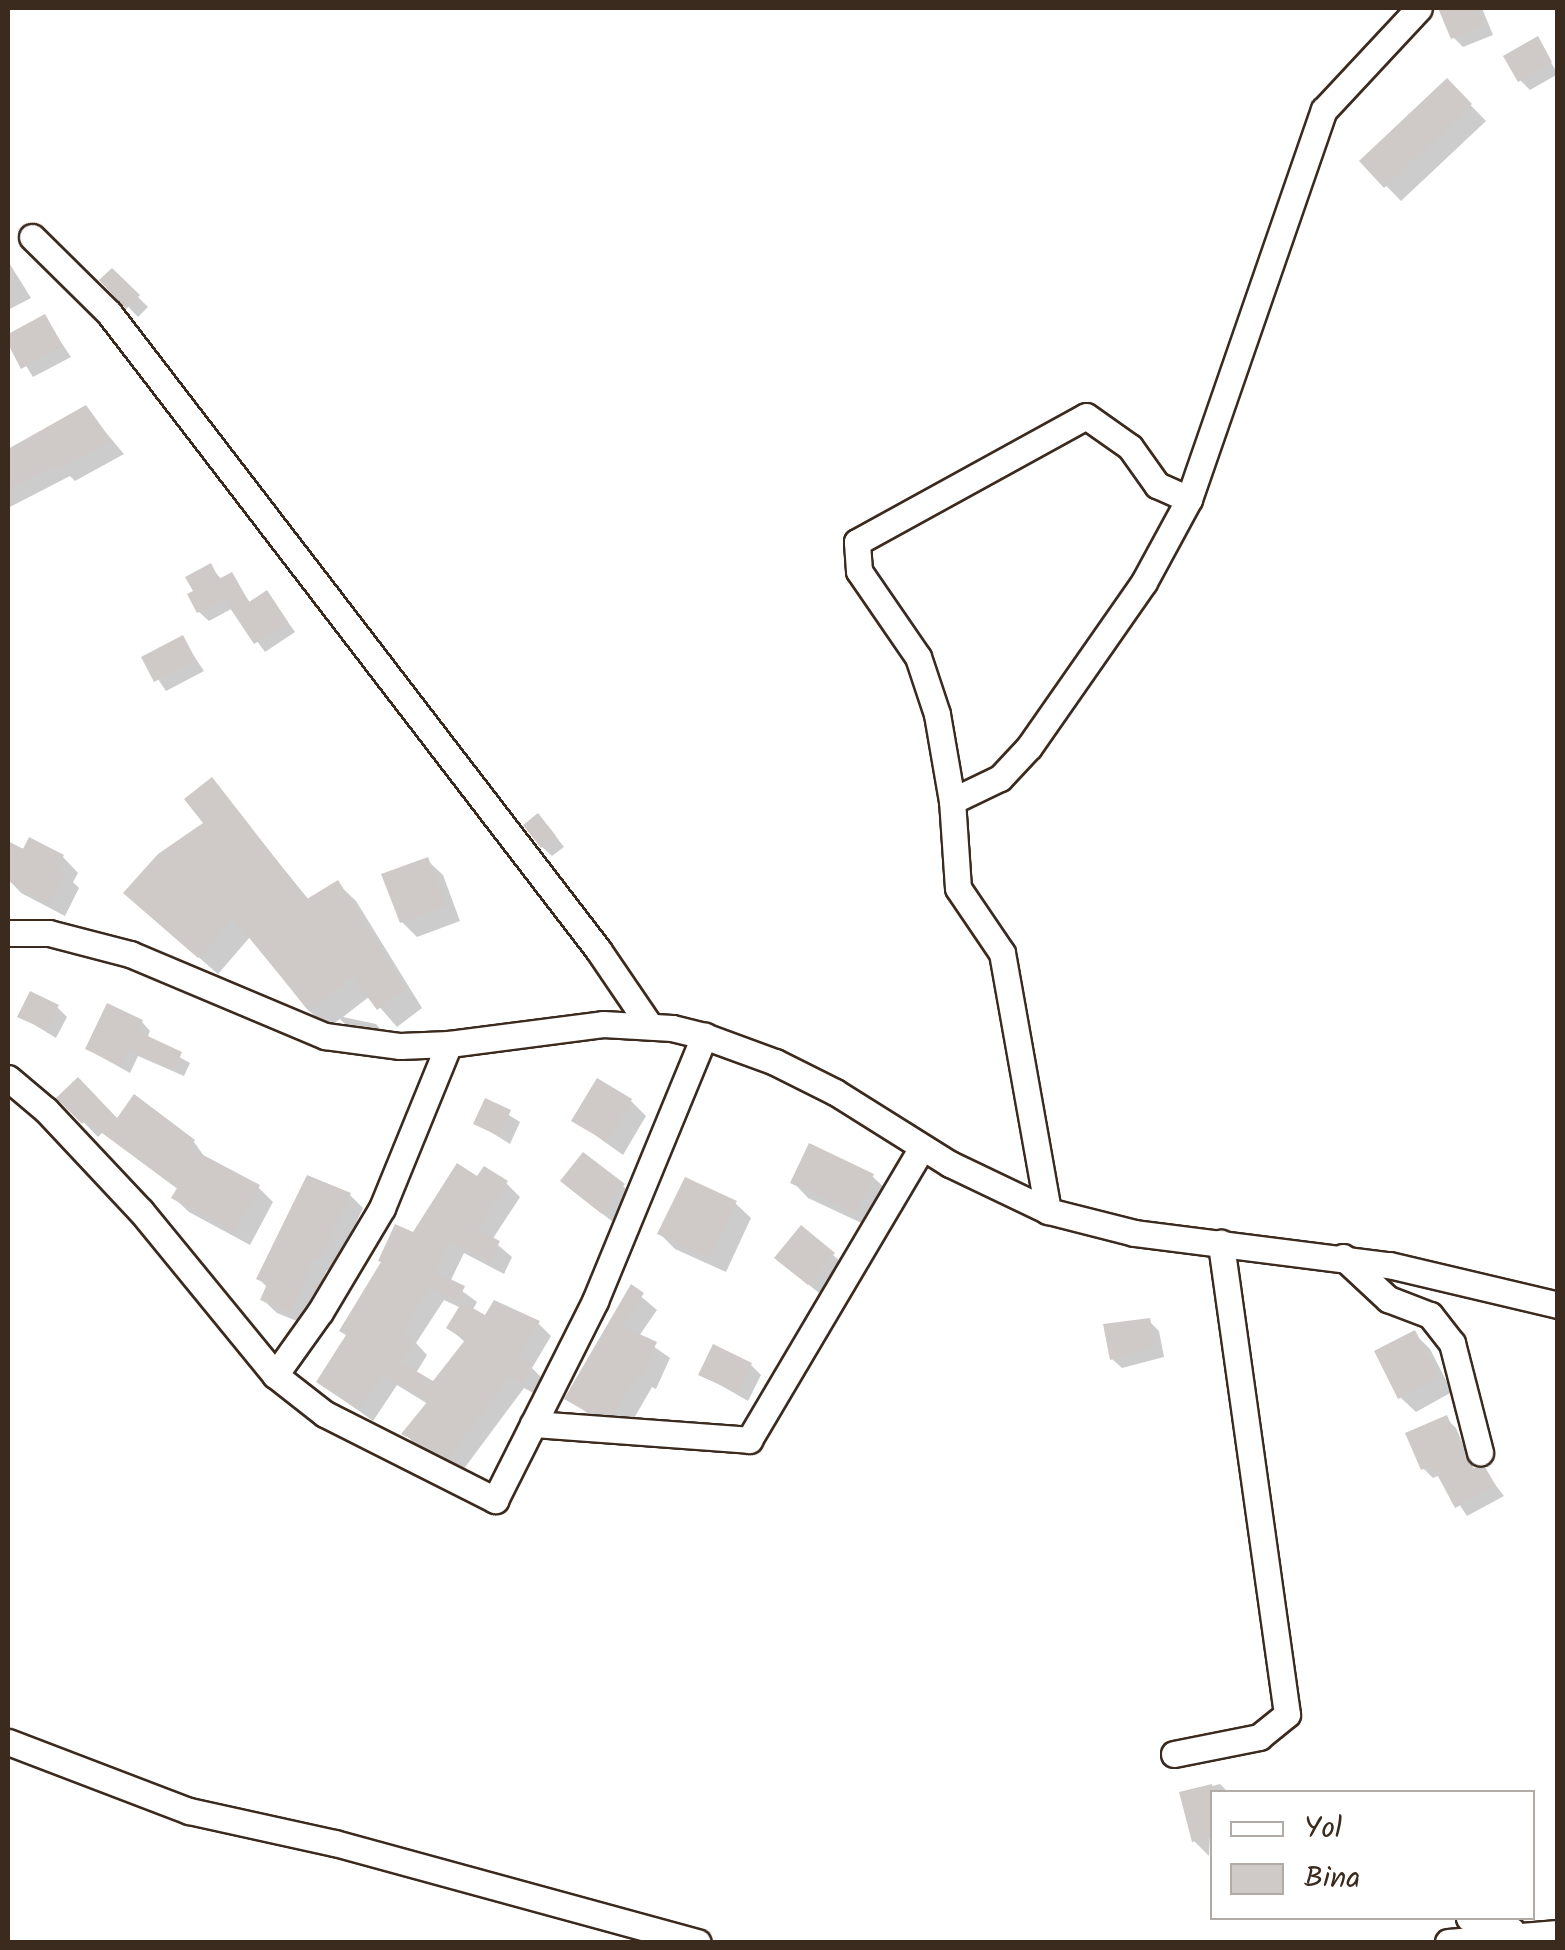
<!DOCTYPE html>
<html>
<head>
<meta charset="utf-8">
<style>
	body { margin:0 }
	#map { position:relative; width:1565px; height:1950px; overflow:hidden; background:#fff; font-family:Kalam,sans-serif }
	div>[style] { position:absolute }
	.shadow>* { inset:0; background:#0003 }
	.building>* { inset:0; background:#cfcac7 }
	.roads { filter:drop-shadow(2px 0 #3b2a1e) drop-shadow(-2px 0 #3b2a1e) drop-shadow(0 2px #3b2a1e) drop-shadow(0 -2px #3b2a1e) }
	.minor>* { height:25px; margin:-12.5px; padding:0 12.5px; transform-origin:12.5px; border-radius:12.5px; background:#fff }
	span { translate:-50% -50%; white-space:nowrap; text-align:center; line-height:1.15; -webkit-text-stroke:8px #fff; paint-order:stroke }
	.frame { position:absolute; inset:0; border:10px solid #3b2a1e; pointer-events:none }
	.legend { position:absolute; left:1210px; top:1790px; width:325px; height:130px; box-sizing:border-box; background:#fff; border:2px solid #b1aaa5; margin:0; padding:12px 18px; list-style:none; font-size:30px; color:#3b2a1e }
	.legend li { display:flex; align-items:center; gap:20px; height:50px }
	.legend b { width:50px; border:2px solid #b1aaa5 }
</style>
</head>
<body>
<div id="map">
	<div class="shadow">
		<i style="clip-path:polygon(1440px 8px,1482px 8px,1493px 35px,1463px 47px,1453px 37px)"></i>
		<i style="clip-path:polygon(1537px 40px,1558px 74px,1530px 90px,1520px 80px)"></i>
		<i style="clip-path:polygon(1447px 81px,1486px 121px,1401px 201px,1362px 161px)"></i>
		<i style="clip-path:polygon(8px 261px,31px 298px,8px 310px)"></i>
		<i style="clip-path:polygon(112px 271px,148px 307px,138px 317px,103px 280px)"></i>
		<i style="clip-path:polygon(44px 317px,71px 357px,33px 377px,8px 337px)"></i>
		<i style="clip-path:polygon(85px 408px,124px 454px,75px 481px,70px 476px,8px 508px,8px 451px)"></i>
		<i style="clip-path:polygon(210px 566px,222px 580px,231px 575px,251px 604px,267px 593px,295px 632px,265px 652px,233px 608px,209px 621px,199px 612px,196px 592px)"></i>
		<i style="clip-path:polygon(182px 638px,204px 671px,166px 691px,144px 658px)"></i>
		<i style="clip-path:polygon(212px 781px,309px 900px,337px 883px,356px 901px,422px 1008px,397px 1027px,370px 996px,343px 1017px,376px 1024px,385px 1034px,351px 1030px,340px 1019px,328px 1028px,306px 1008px,250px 937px,218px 974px,145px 911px,207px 823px)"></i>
		<i style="clip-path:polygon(548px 826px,564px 847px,552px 856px,542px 847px)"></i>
		<i style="clip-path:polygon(12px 846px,63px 857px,78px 873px,73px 882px,79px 888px,65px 916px,21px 893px,8px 879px)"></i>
		<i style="clip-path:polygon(427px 860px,443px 875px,460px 921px,417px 937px,402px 922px)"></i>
		<i style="clip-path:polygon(57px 1007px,67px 1017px,56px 1038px,20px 1016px)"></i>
		<i style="clip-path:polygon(142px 1022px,150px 1031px,147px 1039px,190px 1063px,184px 1076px,138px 1056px,130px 1073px,85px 1048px)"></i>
		<i style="clip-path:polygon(60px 1098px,117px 1122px,194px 1142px,206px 1159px,258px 1187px,273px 1202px,250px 1245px,189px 1212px,174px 1198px,179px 1190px,102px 1133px,98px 1137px)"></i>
		<i style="clip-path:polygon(486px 1101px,520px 1122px,510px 1144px,476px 1123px)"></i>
		<i style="clip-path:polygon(631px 1101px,646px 1116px,623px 1155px,574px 1120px)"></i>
		<i style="clip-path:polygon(872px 1176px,888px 1191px,870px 1227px,808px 1198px,793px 1182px)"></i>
		<i style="clip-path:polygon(308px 1178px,350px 1195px,363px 1208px,332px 1273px,327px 1270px,304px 1324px,277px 1313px,263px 1300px,268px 1288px,259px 1279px)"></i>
		<i style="clip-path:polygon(evenodd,478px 1179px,506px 1183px,520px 1197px,492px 1240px,512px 1257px,504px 1274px,464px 1253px,450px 1282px,477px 1302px,472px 1311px,486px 1318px,538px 1323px,551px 1336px,532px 1368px,543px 1379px,535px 1394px,524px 1388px,463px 1470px,418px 1447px,405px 1434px,428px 1404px,397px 1385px,373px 1421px,319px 1382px,414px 1236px,478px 1179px,444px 1300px,461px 1308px,449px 1328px,466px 1343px,434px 1384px,416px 1373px,427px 1355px,416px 1343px,444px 1300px)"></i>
		<i style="clip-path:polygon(623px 1186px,633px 1196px,613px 1222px,573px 1191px)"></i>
		<i style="clip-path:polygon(735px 1203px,751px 1218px,726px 1272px,675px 1249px,660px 1234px)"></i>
		<i style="clip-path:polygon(833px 1255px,843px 1264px,819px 1293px,787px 1267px)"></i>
		<i style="clip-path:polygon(631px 1288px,657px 1310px,639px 1336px,670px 1358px,656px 1389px,652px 1387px,629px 1427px,604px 1425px,567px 1398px)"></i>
		<i style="clip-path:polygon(1149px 1321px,1159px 1331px,1164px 1357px,1122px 1368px,1112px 1359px)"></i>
		<i style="clip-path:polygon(1415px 1334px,1430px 1349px,1452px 1392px,1416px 1412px,1400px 1397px)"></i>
		<i style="clip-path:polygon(751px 1365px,761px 1375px,748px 1401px,701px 1374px)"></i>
		<i style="clip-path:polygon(1446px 1418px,1456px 1428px,1474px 1470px,1484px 1470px,1504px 1496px,1467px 1516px,1440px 1475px,1433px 1478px,1423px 1468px)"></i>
		<i style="clip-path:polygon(1220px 1784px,1228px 1792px,1212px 1792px,1209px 1856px,1194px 1841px,1182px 1794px)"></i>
	</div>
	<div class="building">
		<i style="clip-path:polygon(1438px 8px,1478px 8px,1485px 25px,1451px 39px)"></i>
		<i style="clip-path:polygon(1538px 36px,1552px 62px,1518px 82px,1503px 56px)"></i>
		<i style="clip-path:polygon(1447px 78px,1472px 104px,1384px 188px,1359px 161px)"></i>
		<i style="clip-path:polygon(112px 268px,140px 295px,126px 309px,99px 280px)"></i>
		<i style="clip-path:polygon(45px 314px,63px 346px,21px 369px,8px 344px,8px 334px)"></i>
		<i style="clip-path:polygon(86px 405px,112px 441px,60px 470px,57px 464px,8px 489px,8px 449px)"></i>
		<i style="clip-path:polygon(211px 563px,219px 579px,232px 572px,249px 602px,267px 590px,288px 622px,254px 644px,224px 599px,197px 613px,187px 594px,193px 591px,185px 577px)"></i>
		<i style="clip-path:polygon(183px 635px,196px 660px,154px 682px,141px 657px)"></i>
		<i style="clip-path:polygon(212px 777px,307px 899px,338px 880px,406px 989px,377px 1010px,353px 977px,309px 1011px,233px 918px,198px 958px,123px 893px,158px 854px,203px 823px,184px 799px)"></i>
		<i style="clip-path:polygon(538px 813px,556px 836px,541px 848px,523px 825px)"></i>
		<i style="clip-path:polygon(29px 837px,64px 855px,58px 868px,65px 871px,49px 902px,8px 881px,8px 841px,23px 849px)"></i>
		<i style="clip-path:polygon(428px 857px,446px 906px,400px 923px,381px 874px)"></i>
		<i style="clip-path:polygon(30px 991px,59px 1005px,46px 1030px,17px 1017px)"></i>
		<i style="clip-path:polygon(107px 1003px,143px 1020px,137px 1031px,182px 1052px,175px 1069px,129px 1049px,121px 1066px,85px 1049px)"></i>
		<i style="clip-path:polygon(78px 1077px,117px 1118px,134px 1094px,195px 1140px,190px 1148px,260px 1185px,235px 1232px,171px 1198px,177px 1188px,86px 1120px,82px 1124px,56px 1098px)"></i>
		<i style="clip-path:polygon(597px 1078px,632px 1099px,607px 1142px,571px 1121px)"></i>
		<i style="clip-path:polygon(485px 1098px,511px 1110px,499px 1136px,473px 1124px)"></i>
		<i style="clip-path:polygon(809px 1143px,874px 1174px,855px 1214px,790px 1183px)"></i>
		<i style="clip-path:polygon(583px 1152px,625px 1184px,602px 1214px,560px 1181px)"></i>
		<i style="clip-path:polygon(457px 1163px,477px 1176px,484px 1166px,508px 1181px,477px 1230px,500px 1241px,490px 1262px,450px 1242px,435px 1272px,465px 1286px,458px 1301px,429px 1288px,402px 1331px,416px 1340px,401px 1362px,433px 1381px,465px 1340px,446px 1328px,462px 1302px,485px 1315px,494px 1300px,540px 1321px,518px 1356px,532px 1364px,521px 1383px,509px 1376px,449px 1458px,401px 1434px,428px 1401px,382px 1373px,358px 1410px,316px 1382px,346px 1335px,339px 1331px,381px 1262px,378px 1261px,395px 1224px,413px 1232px)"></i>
		<i style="clip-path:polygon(307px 1175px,351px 1193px,318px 1261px,313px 1259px,291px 1312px,260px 1300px,267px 1284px,256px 1279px)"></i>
		<i style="clip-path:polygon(685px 1177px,737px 1201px,710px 1258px,657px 1234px)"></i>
		<i style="clip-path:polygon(801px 1225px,835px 1253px,808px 1285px,774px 1258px)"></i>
		<i style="clip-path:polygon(631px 1284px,644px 1293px,622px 1326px,657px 1342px,641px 1376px,637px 1374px,614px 1414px,587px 1412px,564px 1399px)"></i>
		<i style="clip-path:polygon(1150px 1318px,1156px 1347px,1110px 1360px,1103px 1324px)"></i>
		<i style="clip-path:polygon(1415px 1330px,1438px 1376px,1398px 1399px,1374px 1351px)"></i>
		<i style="clip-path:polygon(713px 1344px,752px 1363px,738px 1393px,698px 1375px)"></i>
		<i style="clip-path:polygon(1447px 1415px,1469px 1468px,1485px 1467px,1496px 1486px,1455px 1508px,1432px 1465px,1421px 1470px,1405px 1433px)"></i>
		<i style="clip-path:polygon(1212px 1784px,1212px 1837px,1192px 1842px,1179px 1792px)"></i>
	</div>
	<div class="roads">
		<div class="minor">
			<i style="left:32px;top:237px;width:108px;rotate:44.6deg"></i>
			<i style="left:109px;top:313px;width:804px;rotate:52.47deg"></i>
			<i style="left:599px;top:951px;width:91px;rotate:55.8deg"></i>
			<i style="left:952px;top:801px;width:88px;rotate:-99.8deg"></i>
			<i style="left:937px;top:714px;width:60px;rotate:-108.4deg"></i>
			<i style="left:918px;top:657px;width:104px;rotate:-124.5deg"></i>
			<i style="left:859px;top:571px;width:29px;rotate:-94deg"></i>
			<i style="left:857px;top:542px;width:261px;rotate:-28.8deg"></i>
			<i style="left:1086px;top:416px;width:54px;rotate:35.2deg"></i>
			<i style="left:1130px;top:447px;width:47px;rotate:54.6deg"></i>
			<i style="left:1157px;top:485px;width:35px;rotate:24deg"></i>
			<i style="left:8px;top:933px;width:41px"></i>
			<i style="left:49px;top:933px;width:84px;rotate:14.5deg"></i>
			<i style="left:130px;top:954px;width:212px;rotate:22.8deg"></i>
			<i style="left:325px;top:1036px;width:76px;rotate:7.6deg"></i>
			<i style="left:400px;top:1046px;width:49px;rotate:-2.3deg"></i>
			<i style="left:449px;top:1044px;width:155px;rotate:-7.4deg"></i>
			<i style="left:603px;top:1024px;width:69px;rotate:3.3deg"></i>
			<i style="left:672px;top:1028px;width:33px;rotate:14deg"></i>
			<i style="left:704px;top:1036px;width:76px;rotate:20.1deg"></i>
			<i style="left:775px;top:1062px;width:67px;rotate:26.6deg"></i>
			<i style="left:835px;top:1092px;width:136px;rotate:32.1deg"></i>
			<i style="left:950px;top:1164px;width:109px;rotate:25.6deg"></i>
			<i style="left:1048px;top:1211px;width:89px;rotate:14.3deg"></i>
			<i style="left:1134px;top:1233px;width:257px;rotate:7.2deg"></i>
			<i style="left:1389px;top:1265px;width:174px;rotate:13.3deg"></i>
			<i style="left:8px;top:1078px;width:50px;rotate:40.1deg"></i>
			<i style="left:46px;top:1110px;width:139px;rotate:46.8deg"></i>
			<i style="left:141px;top:1211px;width:212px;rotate:50.7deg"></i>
			<i style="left:275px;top:1375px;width:63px;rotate:38deg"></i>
			<i style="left:325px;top:1414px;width:191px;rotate:26.8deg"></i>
			<i style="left:495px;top:1500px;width:223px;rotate:-63.3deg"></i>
			<i style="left:595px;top:1301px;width:287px;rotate:-67.6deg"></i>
			<i style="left:1048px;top:1211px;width:262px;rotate:-100.1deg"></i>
			<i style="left:1002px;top:953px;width:78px;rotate:-124.1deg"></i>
			<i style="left:958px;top:888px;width:87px;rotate:-93.9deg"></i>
			<i style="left:952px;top:801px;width:53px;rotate:-25.6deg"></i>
			<i style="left:1000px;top:778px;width:42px;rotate:-46.9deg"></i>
			<i style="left:1029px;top:747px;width:201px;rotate:-55.1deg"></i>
			<i style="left:1144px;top:582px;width:94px;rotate:-61.5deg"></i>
			<i style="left:1189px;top:499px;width:412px;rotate:-70.9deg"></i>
			<i style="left:1324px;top:110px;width:139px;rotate:-47deg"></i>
			<i style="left:1343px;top:1257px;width:62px;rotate:43deg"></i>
			<i style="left:1388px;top:1299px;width:45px;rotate:20.9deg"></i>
			<i style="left:1430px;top:1315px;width:36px;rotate:52deg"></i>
			<i style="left:1452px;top:1343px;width:113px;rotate:75.6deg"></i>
			<i style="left:275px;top:1375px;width:77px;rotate:-54.5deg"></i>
			<i style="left:320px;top:1312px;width:121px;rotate:-59.2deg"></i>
			<i style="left:382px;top:1208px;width:177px;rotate:-67.8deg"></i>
			<i style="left:533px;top:1424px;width:217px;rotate:4.2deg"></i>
			<i style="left:749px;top:1440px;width:339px;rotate:-59.4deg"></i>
			<i style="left:8px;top:1742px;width:194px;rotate:20.9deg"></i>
			<i style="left:189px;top:1811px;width:149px;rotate:12.4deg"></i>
			<i style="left:335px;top:1843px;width:376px;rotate:15.3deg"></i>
			<i style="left:1174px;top:1754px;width:87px;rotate:-11.3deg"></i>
			<i style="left:1259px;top:1737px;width:36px;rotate:-39deg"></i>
			<i style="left:1287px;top:1714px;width:476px;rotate:-98deg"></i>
			<i style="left:1469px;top:1918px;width:44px;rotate:15.9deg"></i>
			<i style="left:1448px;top:1942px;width:110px;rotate:-4.7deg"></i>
		</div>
	</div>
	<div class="frame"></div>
	<ul class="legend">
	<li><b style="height:12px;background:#fff"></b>Yol</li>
	<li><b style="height:28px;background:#cfcac7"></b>Bina</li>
	</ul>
</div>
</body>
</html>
